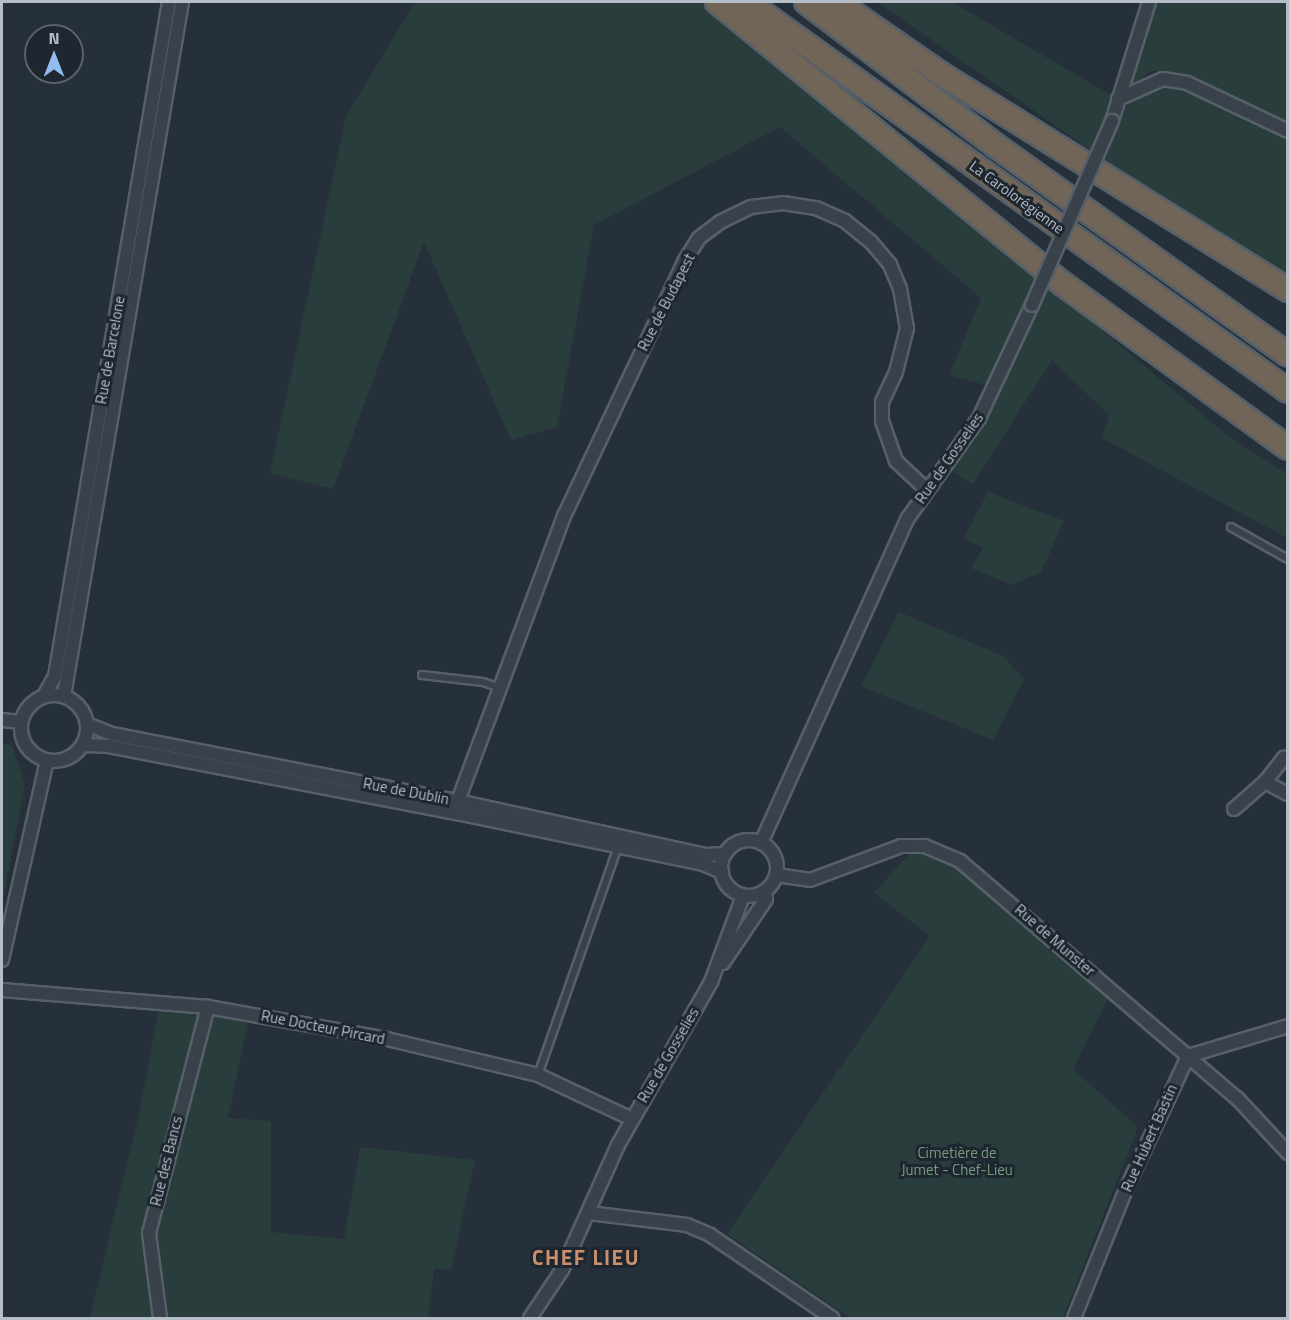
<!DOCTYPE html>
<html>
<head>
<meta charset="utf-8">
<style>
	body { margin:0 }
	#map { position:relative; width:1289px; height:1320px; overflow:hidden; background:#26303b; font-family:"Titillium Web",sans-serif }
	div>[style] { position:absolute }
	.green>* { inset:0; background:#293d3d }
	.roads { filter:drop-shadow(2px 0 #576069) drop-shadow(-2px 0 #576069) drop-shadow(0 2px #576069) drop-shadow(0 -2px #576069) }
	.lane>* { height:6px; margin:-3px; padding:0 3px; transform-origin:3px; border-radius:3px; background:#39424b }
	.street>* { height:12px; margin:-6px; padding:0 6px; transform-origin:6px; border-radius:6px; background:#39424b }
	.street>.ring { margin:-6px; padding:0; box-sizing:content-box; background:none; border:12px solid #39424b; border-radius:50% }
	.highway>* { height:22px; margin:-11px; padding:0 11px; transform-origin:11px; border-radius:11px; background:#706557 }
	.bridges { filter:drop-shadow(2px 0 #576069) drop-shadow(-2px 0 #576069) drop-shadow(0 2px #576069) drop-shadow(0 -2px #576069) }
	.street-bridge>* { height:12px; margin:-6px; padding:0 6px; transform-origin:6px; border-radius:6px; background:#39424b }
	span { translate:-50% -50%; white-space:nowrap; text-align:center; line-height:1.15; -webkit-text-stroke:6px #1e2730; paint-order:stroke }
	.street-label { font-size:15px; color:#b5bdc6 }
	.park-label { font-size:15px; color:#759a7c }
	.district-label { font-size:21px; color:#ca8f6c; font-weight:700; letter-spacing:1.5px }
	.frame { position:absolute; inset:0; border:3px solid #b5bdc6; pointer-events:none }
	.north { position:absolute; left:24px; top:24px; width:60px; height:60px; box-sizing:border-box; background:#1e2730; border:2px solid #5a636c; border-radius:50%; rotate:0deg; font-size:16px; font-weight:700; line-height:24px; text-align:center; color:#b5bdc6 }
	.north::after { content:''; display:block; margin:auto; width:21px; height:27px; background:#93bcee; clip-path:polygon(50% 0,100% 100%,50% 72%,0 100%) }
</style>
</head>
<body>
<div id="map">
	<div class="green">
		<i style="clip-path:polygon(415px 2px,707px 2px,1231px 438px,1287px 474px,1287px 538px,1102px 438px,1109px 415px,1052px 360px,973px 484px,944px 466px,993px 387px,949px 375px,981px 298px,780px 127px,594px 225px,557px 427px,511px 440px,424px 242px,333px 489px,270px 473px,346px 116px)"></i>
		<i style="clip-path:polygon(877px 2px,952px 2px,1118px 99px,1092px 151px)"></i>
		<i style="clip-path:polygon(1149px 2px,1287px 2px,1287px 122px,1227px 94px,1152px 70px,1124px 93px)"></i>
		<i style="clip-path:polygon(1163px 79px,1287px 137px,1287px 286px,1102px 168px,1126px 107px)"></i>
		<i style="clip-path:polygon(988px 492px,1064px 521px,1041px 572px,1012px 585px,971px 568px,983px 548px,964px 538px)"></i>
		<i style="clip-path:polygon(899px 612px,1003px 656px,1024px 679px,993px 740px,861px 686px)"></i>
		<i style="clip-path:polygon(2px 743px,12px 745px,25px 784px,2px 905px)"></i>
		<i style="clip-path:polygon(916px 846px,965px 872px,1110px 994px,1073px 1069px,1138px 1127px,1063px 1318px,851px 1318px,727px 1234px,930px 936px,874px 893px)"></i>
		<i style="clip-path:polygon(160px 1002px,250px 1013px,228px 1118px,271px 1121px,271px 1232px,344px 1239px,360px 1147px,475px 1160px,451px 1270px,434px 1269px,428px 1318px,90px 1318px,139px 1113px)"></i>
	</div>
	<div class="roads">
		<div class="lane">
			<i style="left:1231px;top:527px;width:65px;rotate:29.3deg"></i>
			<i style="left:422px;top:675px;width:61px;rotate:6.5deg"></i>
			<i style="left:483px;top:682px;width:18px;rotate:19deg"></i>
			<i style="left:538px;top:1075px;width:243px;rotate:-70.7deg"></i>
		</div>
		<div class="street">
			<i style="left:1118px;top:99px;width:49px;rotate:-24deg"></i>
			<i style="left:1163px;top:79px;width:24px;rotate:9deg"></i>
			<i style="left:1187px;top:83px;width:112px;rotate:25.4deg"></i>
			<i style="left:1112px;top:121px;width:125px;rotate:-72.7deg"></i>
			<i class="ring" style="left:21px;top:695px;width:54px;height:54px"></i>
			<i style="left:44px;top:696px;width:23px;rotate:-61deg"></i>
			<i style="left:55px;top:676px;width:684px;rotate:-80.4deg"></i>
			<i style="left:64px;top:696px;width:704px;rotate:-80.35deg"></i>
			<i style="left:2px;top:720px;width:19px;rotate:6deg"></i>
			<i style="left:87px;top:724px;width:27px;rotate:22deg"></i>
			<i style="left:112px;top:734px;width:352px;rotate:11deg"></i>
			<i style="left:458px;top:801px;width:254px;rotate:12.3deg"></i>
			<i style="left:706px;top:855px;width:19px;rotate:-3deg"></i>
			<i style="left:83px;top:745px;width:25px;rotate:2deg"></i>
			<i style="left:108px;top:746px;width:355px;rotate:10.9deg"></i>
			<i style="left:457px;top:813px;width:251px;rotate:11.7deg"></i>
			<i style="left:703px;top:864px;width:21px;rotate:23deg"></i>
			<i style="left:1265px;top:782px;width:31px;rotate:-52deg"></i>
			<i style="left:458px;top:801px;width:306px;rotate:-69.6deg"></i>
			<i style="left:565px;top:514px;width:279px;rotate:-64.7deg"></i>
			<i style="left:684px;top:262px;width:28px;rotate:-58deg"></i>
			<i style="left:699px;top:238px;width:26px;rotate:-37deg"></i>
			<i style="left:720px;top:222px;width:34px;rotate:-26deg"></i>
			<i style="left:751px;top:207px;width:32px;rotate:-7deg"></i>
			<i style="left:783px;top:203px;width:33px;rotate:9deg"></i>
			<i style="left:816px;top:208px;width:32px;rotate:24deg"></i>
			<i style="left:845px;top:221px;width:33px;rotate:39deg"></i>
			<i style="left:871px;top:242px;width:30px;rotate:50deg"></i>
			<i style="left:890px;top:265px;width:26px;rotate:67deg"></i>
			<i style="left:900px;top:289px;width:40px;rotate:80deg"></i>
			<i style="left:907px;top:328px;width:45px;rotate:104deg"></i>
			<i style="left:896px;top:372px;width:33px;rotate:115deg"></i>
			<i style="left:882px;top:402px;width:19px;rotate:90deg"></i>
			<i style="left:882px;top:421px;width:42px;rotate:70.7deg"></i>
			<i style="left:896px;top:461px;width:42px;rotate:43.1deg"></i>
			<i style="left:1234px;top:809px;width:41px;rotate:-41.1deg"></i>
			<i style="left:1265px;top:782px;width:26px;rotate:28deg"></i>
			<i class="ring" style="left:721px;top:840px;width:44px;height:44px"></i>
			<i style="left:761px;top:843px;width:357px;rotate:-65.7deg"></i>
			<i style="left:908px;top:518px;width:123px;rotate:-54.6deg"></i>
			<i style="left:979px;top:418px;width:125px;rotate:-64.9deg"></i>
			<i style="left:776px;top:875px;width:34px;rotate:8deg"></i>
			<i style="left:810px;top:880px;width:97px;rotate:-20.5deg"></i>
			<i style="left:901px;top:846px;width:24px"></i>
			<i style="left:925px;top:846px;width:38px;rotate:23deg"></i>
			<i style="left:960px;top:861px;width:365px;rotate:40.6deg"></i>
			<i style="left:1237px;top:1098px;width:75px;rotate:47.2deg"></i>
			<i style="left:2px;top:960px;width:205px;rotate:-77.3deg"></i>
			<i style="left:723px;top:963px;width:77px;rotate:-56.1deg"></i>
			<i style="left:766px;top:899px;width:8px;rotate:-97deg"></i>
			<i style="left:2px;top:990px;width:207px;rotate:4.7deg"></i>
			<i style="left:208px;top:1007px;width:182px;rotate:10.1deg"></i>
			<i style="left:387px;top:1039px;width:155px;rotate:13.4deg"></i>
			<i style="left:538px;top:1075px;width:104px;rotate:25.1deg"></i>
			<i style="left:589px;top:1213px;width:99px;rotate:7deg"></i>
			<i style="left:687px;top:1225px;width:25px;rotate:23deg"></i>
			<i style="left:710px;top:1235px;width:148px;rotate:34.2deg"></i>
			<i style="left:160px;top:1318px;width:86px;rotate:-97.4deg"></i>
			<i style="left:149px;top:1233px;width:234px;rotate:-75.4deg"></i>
			<i style="left:530px;top:1318px;width:58px;rotate:-56.3deg"></i>
			<i style="left:562px;top:1270px;width:137px;rotate:-65.9deg"></i>
			<i style="left:618px;top:1145px;width:188px;rotate:-60.3deg"></i>
			<i style="left:711px;top:982px;width:92px;rotate:-69.6deg"></i>
			<i style="left:1074px;top:1318px;width:141px;rotate:-68deg"></i>
			<i style="left:1127px;top:1187px;width:145px;rotate:-65deg"></i>
			<i style="left:1188px;top:1056px;width:104px;rotate:-16.7deg"></i>
		</div>
		<div class="highway">
			<i style="left:717px;top:2px;width:446px;rotate:39.2deg"></i>
			<i style="left:1063px;top:284px;width:278px;rotate:36.1deg"></i>
			<i style="left:747px;top:2px;width:666px;rotate:35.72deg"></i>
			<i style="left:806px;top:2px;width:237px;rotate:37.1deg"></i>
			<i style="left:995px;top:145px;width:360px;rotate:35.6deg"></i>
			<i style="left:837px;top:2px;width:126px;rotate:34.7deg"></i>
			<i style="left:941px;top:74px;width:409px;rotate:31.9deg"></i>
		</div>
	</div>
	<div class="bridges">
		<div class="street-bridge">
			<i style="left:1032px;top:305px;width:201px;rotate:-66.5deg"></i>
		</div>
	</div>
	<div class="street-label">
		<span style="left:1017px;top:197px;rotate:36deg">La Carolorégienne</span>
		<span style="left:666px;top:302px;rotate:-63deg">Rue de Budapest</span>
		<span style="left:110px;top:350px;rotate:-80deg">Rue de Barcelone</span>
		<span style="left:949px;top:458px;rotate:-55deg">Rue de Gosselies</span>
		<span style="left:406px;top:791px;rotate:11deg">Rue de Dublin</span>
		<span style="left:1055px;top:940px;rotate:41deg">Rue de Munster</span>
		<span style="left:323px;top:1027px;rotate:11deg">Rue Docteur Pircard</span>
		<span style="left:668px;top:1055px;rotate:-60deg">Rue de Gosselies</span>
		<span style="left:1149px;top:1138px;rotate:-66deg">Rue Hubert Bastin</span>
		<span style="left:166px;top:1161px;rotate:-76deg">Rue des Bancs</span>
	</div>
	<div class="park-label">
		<span style="left:957px;top:1161px">Cimetière de<br>Jumet - Chef-Lieu</span>
	</div>
	<div class="district-label">
		<span style="left:586px;top:1257px">CHEF LIEU</span>
	</div>
	<div class="frame"></div>
	<div class="north">N</div>
</div>
</body>
</html>
